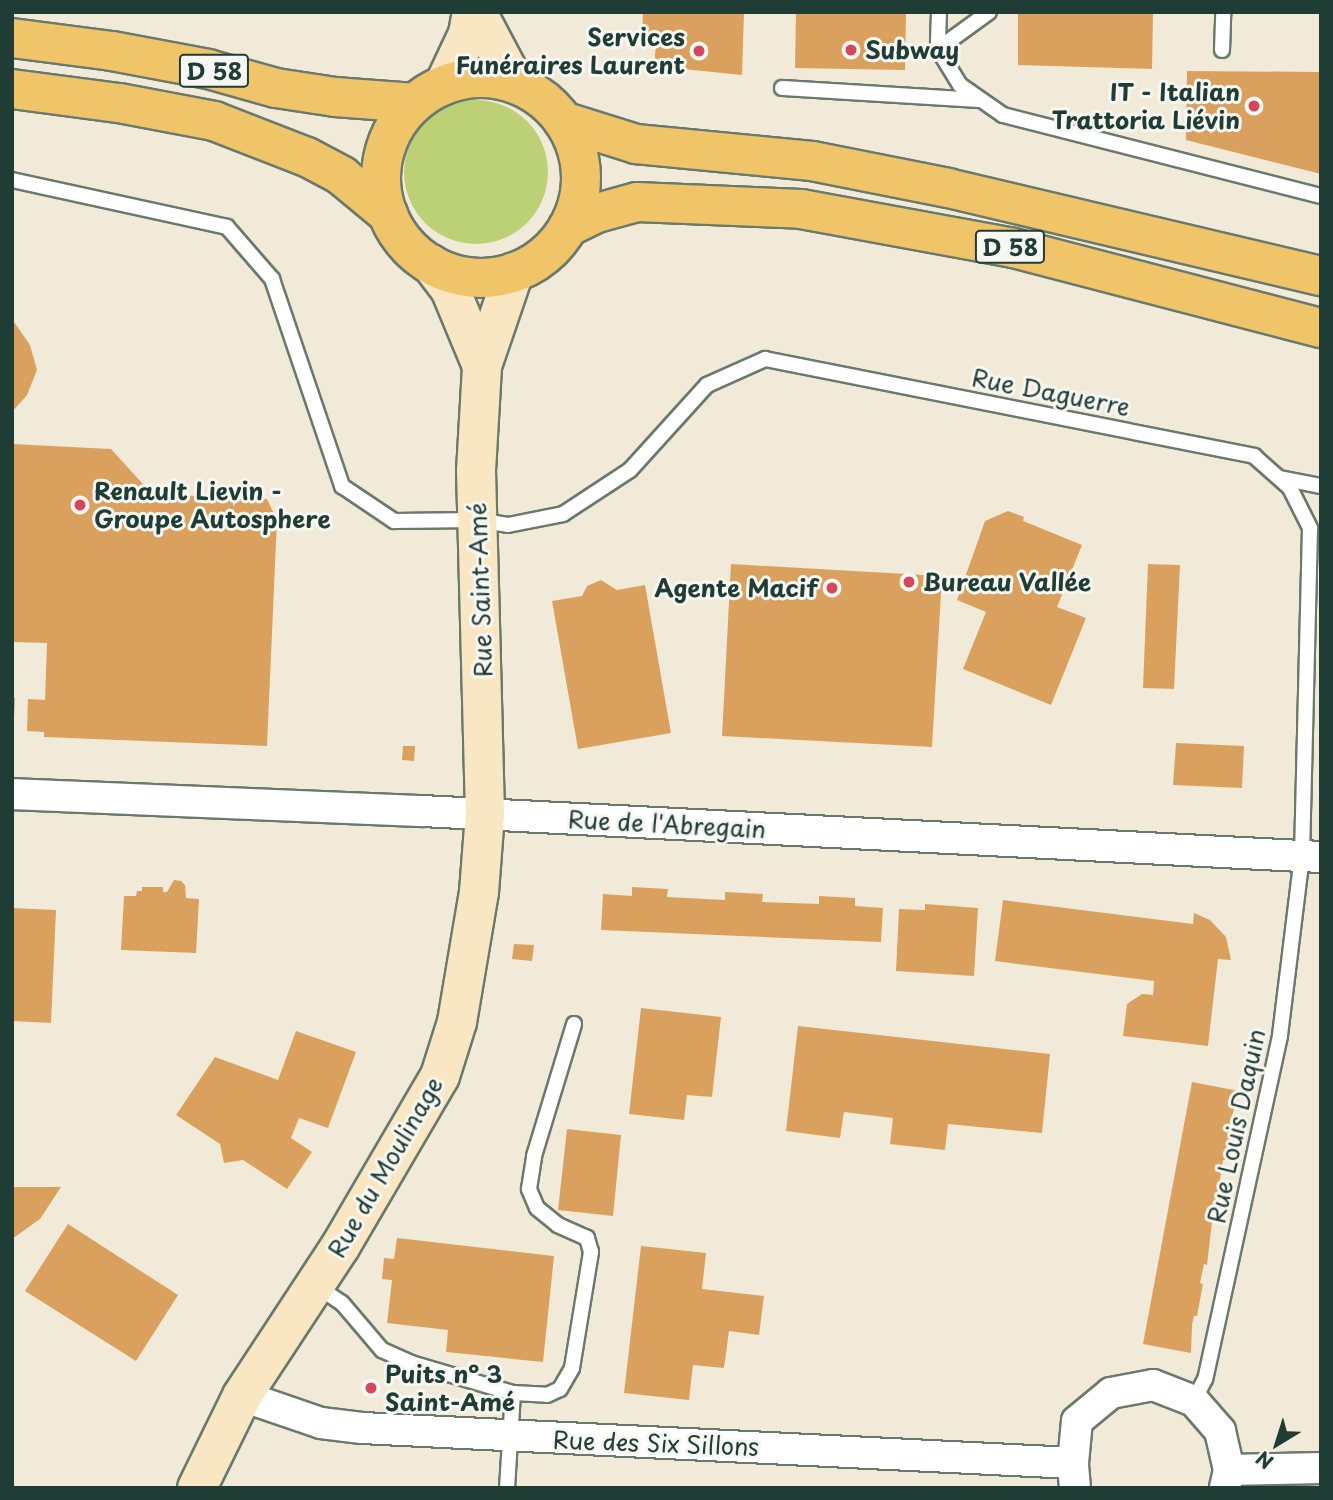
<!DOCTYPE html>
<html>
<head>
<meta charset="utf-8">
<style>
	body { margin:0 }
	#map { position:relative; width:1333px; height:1500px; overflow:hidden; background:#f2ead8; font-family:"Playpen Sans",sans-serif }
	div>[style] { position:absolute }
	.green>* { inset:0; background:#bcd175 }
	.round { border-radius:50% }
	.building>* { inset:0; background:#daa15e }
	.roads { filter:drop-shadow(2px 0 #697a6d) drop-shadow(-2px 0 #697a6d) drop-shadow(0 2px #697a6d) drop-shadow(0 -2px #697a6d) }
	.lane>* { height:14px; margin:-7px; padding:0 7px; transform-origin:7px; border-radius:7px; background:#fff }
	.street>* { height:30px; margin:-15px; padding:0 15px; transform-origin:15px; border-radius:15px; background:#fff }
	.secondary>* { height:38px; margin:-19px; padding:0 19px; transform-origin:19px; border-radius:19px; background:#f9e7c3 }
	.primary>* { height:38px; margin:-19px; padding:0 19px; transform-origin:19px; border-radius:19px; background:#f0c469 }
	.primary>.ring { margin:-19px; padding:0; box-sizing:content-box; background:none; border:38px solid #f0c469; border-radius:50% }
	.dots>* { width:19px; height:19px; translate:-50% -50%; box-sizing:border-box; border:4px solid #f6f6f2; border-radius:50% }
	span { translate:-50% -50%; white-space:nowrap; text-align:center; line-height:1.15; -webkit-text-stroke:6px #f6f6f2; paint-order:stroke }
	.shield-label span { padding:2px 5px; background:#f6f6f2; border:2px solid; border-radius:5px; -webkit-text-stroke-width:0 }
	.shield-label { font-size:23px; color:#1f3d34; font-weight:700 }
	.poi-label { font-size:24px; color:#1f3d34; font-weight:700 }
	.right { translate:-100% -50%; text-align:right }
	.left { translate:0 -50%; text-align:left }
	.street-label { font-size:24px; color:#1f3d34 }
	.frame { position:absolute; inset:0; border:14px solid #1f3d34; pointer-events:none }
	.north { position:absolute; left:1242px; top:1409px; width:70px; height:70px; -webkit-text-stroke:5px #f6f6f2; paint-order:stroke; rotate:218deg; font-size:19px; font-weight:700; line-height:28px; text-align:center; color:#1f3d34 }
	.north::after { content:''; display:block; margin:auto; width:24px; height:32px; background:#1f3d34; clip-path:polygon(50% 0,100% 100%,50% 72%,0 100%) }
</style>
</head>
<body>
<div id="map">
	<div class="green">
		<i class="round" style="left:404px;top:100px;width:144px;height:144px"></i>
	</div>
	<div class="building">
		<i style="clip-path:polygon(643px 12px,744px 12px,742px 75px,654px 66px,657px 35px,642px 35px)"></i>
		<i style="clip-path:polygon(796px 12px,906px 12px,905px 70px,795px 68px)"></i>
		<i style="clip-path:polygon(1018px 12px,1153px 12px,1152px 69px,1018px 65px)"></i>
		<i style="clip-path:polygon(1187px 71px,1321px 72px,1321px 174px,1186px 140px)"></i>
		<i style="clip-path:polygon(12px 319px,30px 345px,37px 370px,27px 395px,12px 412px)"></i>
		<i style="clip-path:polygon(12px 444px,111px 449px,152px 494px,267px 499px,277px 520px,267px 746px,44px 737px,44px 732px,27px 731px,28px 699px,45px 700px,47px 643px,12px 642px)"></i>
		<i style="clip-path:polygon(1008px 511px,1024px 517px,1023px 521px,1082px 545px,1057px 607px,1086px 618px,1051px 705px,963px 669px,986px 612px,957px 600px,985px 521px)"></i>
		<i style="clip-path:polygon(731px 564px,942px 576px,932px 747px,722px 736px)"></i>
		<i style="clip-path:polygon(1148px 564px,1180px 565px,1174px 689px,1143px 688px)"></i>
		<i style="clip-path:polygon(601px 580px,617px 590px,645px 585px,671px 733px,578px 749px,552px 601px,582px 596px,587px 586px)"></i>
		<i style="clip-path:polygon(12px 698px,15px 698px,14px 718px,12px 718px)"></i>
		<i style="clip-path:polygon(1176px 743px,1244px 746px,1242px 788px,1173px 785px)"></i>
		<i style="clip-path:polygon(403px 746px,415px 746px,414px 761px,402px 760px)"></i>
		<i style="clip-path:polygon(174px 880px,181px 881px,185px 885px,186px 898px,199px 899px,196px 953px,121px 950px,124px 896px,136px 896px,137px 891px,142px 891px,142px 887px,163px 887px,163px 892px,167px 892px)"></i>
		<i style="clip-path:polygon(632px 887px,668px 889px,667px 897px,725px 900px,725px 892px,763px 894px,762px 902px,819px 904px,819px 896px,855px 898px,855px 906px,883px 908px,881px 942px,601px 930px,603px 894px,632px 896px)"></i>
		<i style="clip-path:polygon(1003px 900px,1193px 924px,1194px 913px,1210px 920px,1226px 937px,1231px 960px,1218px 959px,1208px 1046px,1123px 1036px,1127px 1004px,1142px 994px,1153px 995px,1154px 981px,995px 961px)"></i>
		<i style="clip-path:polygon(925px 904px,978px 908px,974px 976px,896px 971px,899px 909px,925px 910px)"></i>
		<i style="clip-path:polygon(12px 908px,56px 910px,51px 1023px,12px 1021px)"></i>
		<i style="clip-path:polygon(514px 944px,534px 945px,532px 961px,512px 959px)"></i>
		<i style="clip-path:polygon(641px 1008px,721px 1017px,712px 1097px,687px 1095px,684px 1120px,629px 1114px)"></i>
		<i style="clip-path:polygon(798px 1026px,1050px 1054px,1042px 1133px,948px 1124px,945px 1150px,890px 1144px,893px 1118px,844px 1112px,840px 1138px,786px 1131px)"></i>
		<i style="clip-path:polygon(296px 1031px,356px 1052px,328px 1128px,299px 1118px,291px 1138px,312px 1152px,287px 1189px,243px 1160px,224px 1163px,220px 1144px,176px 1115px,215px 1057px,278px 1080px)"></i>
		<i style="clip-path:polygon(1192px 1082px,1239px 1091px,1229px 1127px,1233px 1128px,1226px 1160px,1223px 1160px,1220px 1180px,1222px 1180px,1217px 1213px,1213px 1212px,1212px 1222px,1207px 1265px,1204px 1264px,1200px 1283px,1203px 1284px,1197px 1316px,1194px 1316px,1192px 1325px,1191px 1353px,1143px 1344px)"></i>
		<i style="clip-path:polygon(567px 1129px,621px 1135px,613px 1216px,558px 1210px)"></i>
		<i style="clip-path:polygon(12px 1187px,61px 1187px,40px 1219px,12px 1239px)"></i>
		<i style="clip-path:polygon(68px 1224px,178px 1295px,136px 1361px,25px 1291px)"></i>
		<i style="clip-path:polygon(397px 1238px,554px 1256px,543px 1362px,446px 1352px,448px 1330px,387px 1323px,392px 1280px,382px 1279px,384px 1258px,394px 1259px)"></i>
		<i style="clip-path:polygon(641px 1246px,706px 1253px,702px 1289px,764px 1296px,759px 1335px,729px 1331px,724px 1368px,693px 1365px,689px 1400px,624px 1393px)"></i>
	</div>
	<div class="roads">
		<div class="lane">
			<i style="left:939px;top:12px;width:37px;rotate:92deg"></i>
			<i style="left:938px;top:49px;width:42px;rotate:58.6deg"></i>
			<i style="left:960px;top:85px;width:52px;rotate:34.9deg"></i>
			<i style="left:1003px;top:115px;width:328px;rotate:14.3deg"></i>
			<i style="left:938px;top:49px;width:63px;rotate:-36deg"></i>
			<i style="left:1222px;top:50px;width:38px;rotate:-88deg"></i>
			<i style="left:782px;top:88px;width:198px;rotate:3.5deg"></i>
			<i style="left:12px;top:180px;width:220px;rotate:12.3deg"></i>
			<i style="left:227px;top:227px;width:69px;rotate:49.1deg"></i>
			<i style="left:272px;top:279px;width:219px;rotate:71.3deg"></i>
			<i style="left:342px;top:486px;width:63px;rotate:33.9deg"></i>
			<i style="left:394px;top:521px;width:83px;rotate:-0.7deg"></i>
			<i style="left:477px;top:520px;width:31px;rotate:9deg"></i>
			<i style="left:508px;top:525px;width:56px;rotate:-11.3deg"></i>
			<i style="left:563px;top:514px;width:80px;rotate:-33.3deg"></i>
			<i style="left:630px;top:470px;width:115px;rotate:-47.8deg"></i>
			<i style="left:707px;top:385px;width:64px;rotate:-24.1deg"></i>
			<i style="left:765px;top:359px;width:499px;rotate:11.2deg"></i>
			<i style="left:1254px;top:456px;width:48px;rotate:41.6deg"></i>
			<i style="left:1290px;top:488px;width:45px;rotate:63.4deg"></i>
			<i style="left:1310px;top:528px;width:328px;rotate:91.4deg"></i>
			<i style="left:1302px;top:856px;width:181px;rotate:97deg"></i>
			<i style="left:1280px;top:1036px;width:351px;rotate:102.3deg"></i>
			<i style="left:1205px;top:1379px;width:25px;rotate:117deg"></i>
			<i style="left:1280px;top:478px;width:42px;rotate:11deg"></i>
			<i style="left:315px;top:1285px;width:32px;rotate:34deg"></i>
			<i style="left:342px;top:1303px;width:62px;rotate:49.6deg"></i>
			<i style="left:382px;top:1350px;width:32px;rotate:24deg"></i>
			<i style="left:411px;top:1363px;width:106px;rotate:16.4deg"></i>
			<i style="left:513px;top:1393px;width:34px;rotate:3deg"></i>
			<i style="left:547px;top:1395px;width:14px;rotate:-25deg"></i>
			<i style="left:560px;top:1389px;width:24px;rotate:-60deg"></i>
			<i style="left:572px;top:1368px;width:118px;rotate:-80.7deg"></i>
			<i style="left:591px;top:1252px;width:15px;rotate:-106deg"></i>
			<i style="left:587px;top:1238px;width:32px;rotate:-156deg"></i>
			<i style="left:558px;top:1225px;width:27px;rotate:-141deg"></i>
			<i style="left:537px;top:1208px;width:21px;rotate:-113deg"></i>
			<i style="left:529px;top:1189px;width:33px;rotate:-81deg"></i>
			<i style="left:534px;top:1156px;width:138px;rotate:-73.1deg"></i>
			<i style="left:507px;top:1488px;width:95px;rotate:-86.4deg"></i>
		</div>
		<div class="street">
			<i style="left:12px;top:794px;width:410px;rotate:2.4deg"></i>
			<i style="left:422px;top:811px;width:900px;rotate:2.93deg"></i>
			<i style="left:242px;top:1396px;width:83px;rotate:18.9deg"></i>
			<i style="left:321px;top:1423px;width:41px;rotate:7deg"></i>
			<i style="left:362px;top:1428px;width:712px;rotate:2.82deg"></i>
			<i style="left:1229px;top:1470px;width:92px;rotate:-1.2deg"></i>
			<i style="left:1075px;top:1488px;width:25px;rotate:-95deg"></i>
			<i style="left:1073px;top:1463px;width:42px;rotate:-84.6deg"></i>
			<i style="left:1077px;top:1421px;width:44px;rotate:-39.5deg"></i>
			<i style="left:1111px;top:1393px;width:43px;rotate:-10.8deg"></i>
			<i style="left:1153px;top:1385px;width:44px;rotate:21.3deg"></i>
			<i style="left:1194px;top:1401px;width:40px;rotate:49deg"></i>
			<i style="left:1220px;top:1431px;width:40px;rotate:77deg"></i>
			<i style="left:1229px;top:1470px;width:18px;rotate:103deg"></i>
		</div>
		<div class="secondary">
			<i style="left:477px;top:12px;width:81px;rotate:62.2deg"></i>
			<i style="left:444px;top:85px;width:56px;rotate:-64.8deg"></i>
			<i style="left:468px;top:34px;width:22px;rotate:-80deg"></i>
			<i style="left:431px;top:264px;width:31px;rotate:53deg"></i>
			<i style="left:450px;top:289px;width:83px;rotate:67.4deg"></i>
			<i style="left:197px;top:1488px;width:102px;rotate:-63.9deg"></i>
			<i style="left:242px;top:1396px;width:178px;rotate:-56.7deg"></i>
			<i style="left:340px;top:1247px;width:198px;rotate:-59.7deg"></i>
			<i style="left:440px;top:1076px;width:57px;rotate:-72.5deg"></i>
			<i style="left:457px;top:1022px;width:132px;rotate:-80.4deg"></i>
			<i style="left:479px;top:892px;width:78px;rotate:-85.6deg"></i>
			<i style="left:485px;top:814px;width:343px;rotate:-91.5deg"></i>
			<i style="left:476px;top:471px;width:105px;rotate:-86.7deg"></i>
			<i style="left:482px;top:366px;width:99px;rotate:-71.2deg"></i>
		</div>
		<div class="primary">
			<i style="left:12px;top:38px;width:101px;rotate:7.4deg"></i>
			<i style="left:112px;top:51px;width:98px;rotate:10.6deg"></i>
			<i style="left:208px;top:69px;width:71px;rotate:15.6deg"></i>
			<i style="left:276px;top:88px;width:60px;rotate:8.7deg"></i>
			<i style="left:335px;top:97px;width:80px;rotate:4.3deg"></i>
			<i class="ring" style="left:381px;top:78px;width:162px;height:162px"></i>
			<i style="left:12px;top:89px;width:108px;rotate:7.5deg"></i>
			<i style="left:119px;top:103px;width:97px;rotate:10.7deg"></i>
			<i style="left:214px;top:121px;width:100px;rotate:21.2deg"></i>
			<i style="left:307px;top:157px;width:40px;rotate:28deg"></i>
			<i style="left:342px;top:176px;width:60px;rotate:39.6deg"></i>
			<i style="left:563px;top:121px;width:77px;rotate:17.5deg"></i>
			<i style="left:636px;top:144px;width:177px;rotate:5.5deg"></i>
			<i style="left:812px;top:161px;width:139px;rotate:11.2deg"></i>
			<i style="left:948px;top:188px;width:383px;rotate:13.3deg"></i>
			<i style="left:568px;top:227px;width:32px;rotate:-26deg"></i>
			<i style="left:597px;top:213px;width:41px;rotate:-15.4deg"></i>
			<i style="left:637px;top:202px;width:164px;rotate:2.4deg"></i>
			<i style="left:801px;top:209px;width:216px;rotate:10.4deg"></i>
			<i style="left:1013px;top:248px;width:318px;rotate:14.6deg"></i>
		</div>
	</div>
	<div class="dots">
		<i style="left:851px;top:50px;background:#d1495b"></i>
		<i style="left:699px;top:51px;background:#d1495b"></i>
		<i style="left:1254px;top:106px;background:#d1495b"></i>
		<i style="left:80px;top:505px;background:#d1495b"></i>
		<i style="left:909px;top:582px;background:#d1495b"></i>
		<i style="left:832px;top:588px;background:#d1495b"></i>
		<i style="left:371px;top:1388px;background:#d1495b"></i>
	</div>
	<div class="shield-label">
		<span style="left:214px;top:71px">D 58</span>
		<span style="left:1010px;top:247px">D 58</span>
	</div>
	<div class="poi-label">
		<span class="right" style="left:685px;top:51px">Services<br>Funéraires Laurent</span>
		<span class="left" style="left:865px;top:50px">Subway</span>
		<span class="right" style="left:1240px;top:106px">IT - Italian<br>Trattoria Liévin</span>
		<span class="left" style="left:94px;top:505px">Renault Lievin -<br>Groupe Autosphere</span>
		<span class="left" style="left:923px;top:582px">Bureau Vallée</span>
		<span class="right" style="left:818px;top:588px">Agente Macif</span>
		<span class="left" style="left:385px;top:1388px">Puits n° 3<br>Saint-Amé</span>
	</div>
	<div class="street-label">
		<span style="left:1051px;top:392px;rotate:11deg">Rue Daguerre</span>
		<span style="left:480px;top:590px;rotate:-92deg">Rue Saint-Amé</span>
		<span style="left:667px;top:824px;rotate:3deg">Rue de l'Abregain</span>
		<span style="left:1236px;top:1126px;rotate:-78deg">Rue Louis Daquin</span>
		<span style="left:385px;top:1167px;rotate:-60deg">Rue du Moulinage</span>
		<span style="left:656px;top:1443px;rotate:2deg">Rue des Six Sillons</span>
	</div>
	<div class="frame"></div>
	<div class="north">N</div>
</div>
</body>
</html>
